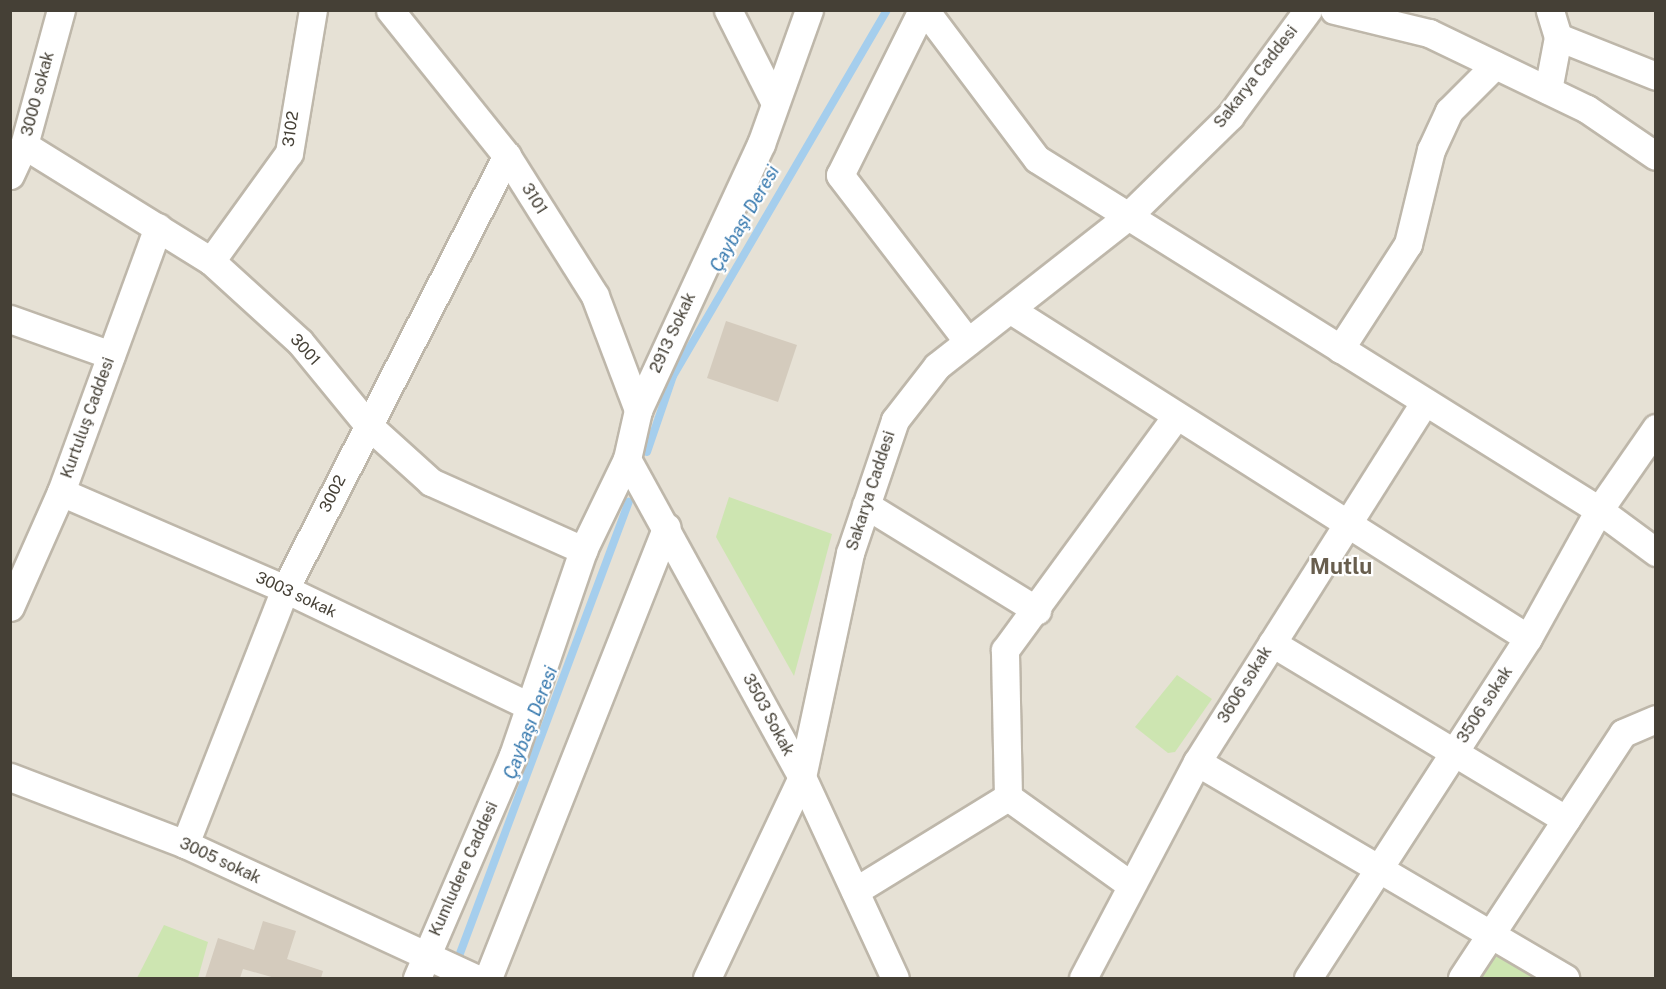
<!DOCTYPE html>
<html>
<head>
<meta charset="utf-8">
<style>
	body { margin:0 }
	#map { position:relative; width:1666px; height:989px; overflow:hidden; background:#f3efe7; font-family:"Public Sans",sans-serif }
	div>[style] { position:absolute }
	.residential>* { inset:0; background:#e6e1d5 }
	.green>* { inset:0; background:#cde5b1 }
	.stream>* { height:8px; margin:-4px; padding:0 4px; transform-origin:4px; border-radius:4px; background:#a5ceed }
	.building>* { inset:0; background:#d4cbbd }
	.roads { filter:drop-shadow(2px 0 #beb7aa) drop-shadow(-2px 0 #beb7aa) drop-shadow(0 2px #beb7aa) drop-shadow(0 -2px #beb7aa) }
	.minor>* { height:27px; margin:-13.5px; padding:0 13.5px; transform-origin:13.5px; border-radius:13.5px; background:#fff }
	span { translate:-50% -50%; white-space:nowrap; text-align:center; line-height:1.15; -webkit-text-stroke:4.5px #fff; paint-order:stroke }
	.street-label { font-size:16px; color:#454036 }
	.water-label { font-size:18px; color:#3477ad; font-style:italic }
	.district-label { font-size:22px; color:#685e4e; font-weight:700 }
	.frame { position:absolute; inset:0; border:12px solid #454036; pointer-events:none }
</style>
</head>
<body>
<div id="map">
	<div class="residential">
		<i style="clip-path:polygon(11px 11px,1655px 11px,1655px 978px,11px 978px)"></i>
	</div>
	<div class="green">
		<i style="clip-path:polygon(729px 497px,832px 534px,794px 676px,716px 537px)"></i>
		<i style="clip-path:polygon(1177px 675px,1212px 699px,1175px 752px,1168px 753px,1135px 727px)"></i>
		<i style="clip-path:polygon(164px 925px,208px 942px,198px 978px,137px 978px)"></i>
		<i style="clip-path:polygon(1514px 945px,1568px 978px,1482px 978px,1486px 963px)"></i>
	</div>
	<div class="stream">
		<i style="left:647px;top:452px;width:80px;rotate:-71.1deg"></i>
		<i style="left:673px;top:376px;width:424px;rotate:-59.7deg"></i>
		<i style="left:459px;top:956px;width:485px;rotate:-69.5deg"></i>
	</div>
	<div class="building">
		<i style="clip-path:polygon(726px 321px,797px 345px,778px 402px,707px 378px)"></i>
		<i style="clip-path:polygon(263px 921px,296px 931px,287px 959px,323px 971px,321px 978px,275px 978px,243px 969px,240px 978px,205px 978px,218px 938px,254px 950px)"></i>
	</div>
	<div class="roads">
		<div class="minor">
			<i style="left:390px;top:10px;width:187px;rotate:51.3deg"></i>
			<i style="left:507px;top:156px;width:165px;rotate:57.8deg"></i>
			<i style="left:595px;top:296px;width:122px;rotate:69.3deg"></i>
			<i style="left:728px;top:10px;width:100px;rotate:63.2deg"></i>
			<i style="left:922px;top:10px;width:184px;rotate:116.4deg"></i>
			<i style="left:840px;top:175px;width:210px;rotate:52.5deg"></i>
			<i style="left:925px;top:10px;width:186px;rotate:53.1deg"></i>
			<i style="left:1037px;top:159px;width:663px;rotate:31.99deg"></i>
			<i style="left:1599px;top:510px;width:71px;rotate:36.4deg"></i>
			<i style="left:1334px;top:10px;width:98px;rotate:13.6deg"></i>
			<i style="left:1429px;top:33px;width:175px;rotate:25.7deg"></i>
			<i style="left:1587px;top:109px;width:83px;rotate:34.3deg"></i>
			<i style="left:1558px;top:37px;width:105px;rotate:21.7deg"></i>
			<i style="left:1548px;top:90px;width:54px;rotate:-79.3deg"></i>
			<i style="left:1558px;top:37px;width:28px;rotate:-107deg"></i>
			<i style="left:24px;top:145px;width:220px;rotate:31.8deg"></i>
			<i style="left:211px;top:261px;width:120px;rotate:42.3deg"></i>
			<i style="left:300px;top:342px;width:107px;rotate:50.7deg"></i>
			<i style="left:368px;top:425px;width:85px;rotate:42.1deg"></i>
			<i style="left:431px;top:482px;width:167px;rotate:24.1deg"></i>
			<i style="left:10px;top:175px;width:33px;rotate:-65deg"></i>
			<i style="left:24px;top:145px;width:140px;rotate:-74.7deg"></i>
			<i style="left:211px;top:261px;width:133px;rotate:-54.2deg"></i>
			<i style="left:289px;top:153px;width:145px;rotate:-80.5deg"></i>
			<i style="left:1011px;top:310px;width:612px;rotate:32.39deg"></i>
			<i style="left:10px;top:319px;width:107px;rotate:19.6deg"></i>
			<i style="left:1340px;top:349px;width:125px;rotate:-57.1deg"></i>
			<i style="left:1408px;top:244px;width:97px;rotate:-76.3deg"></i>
			<i style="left:1431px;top:150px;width:43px;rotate:-65.2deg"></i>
			<i style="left:1449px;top:111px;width:65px;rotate:-45deg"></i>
			<i style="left:627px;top:459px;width:363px;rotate:61.2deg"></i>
			<i style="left:802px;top:777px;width:221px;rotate:65.2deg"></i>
			<i style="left:61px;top:492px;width:244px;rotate:23.4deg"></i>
			<i style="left:285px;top:589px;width:268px;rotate:25.6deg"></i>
			<i style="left:866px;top:505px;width:201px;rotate:31.6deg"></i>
			<i style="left:10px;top:607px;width:126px;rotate:-66.1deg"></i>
			<i style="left:61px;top:492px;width:282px;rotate:-69.9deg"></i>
			<i style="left:1272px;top:643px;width:343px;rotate:31deg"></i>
			<i style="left:1197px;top:762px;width:427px;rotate:30.4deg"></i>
			<i style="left:10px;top:777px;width:187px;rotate:20.9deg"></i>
			<i style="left:185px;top:844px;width:319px;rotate:24.8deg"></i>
			<i style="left:1008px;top:797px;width:148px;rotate:35.6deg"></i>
			<i style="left:185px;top:844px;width:274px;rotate:-68.6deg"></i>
			<i style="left:285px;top:589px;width:487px;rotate:-62.9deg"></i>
			<i style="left:855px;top:891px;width:180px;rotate:-31.6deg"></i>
			<i style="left:1008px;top:797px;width:147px;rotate:-91.2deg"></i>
			<i style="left:1005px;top:650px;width:290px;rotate:-53.8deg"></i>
			<i style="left:417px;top:978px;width:243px;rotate:-66.7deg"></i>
			<i style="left:513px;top:755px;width:217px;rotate:-71.1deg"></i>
			<i style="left:583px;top:550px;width:101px;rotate:-64.2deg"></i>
			<i style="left:627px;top:459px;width:50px;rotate:-77.3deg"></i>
			<i style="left:638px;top:410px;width:293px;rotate:-65.2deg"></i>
			<i style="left:761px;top:144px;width:142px;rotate:-70.3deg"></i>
			<i style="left:488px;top:978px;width:485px;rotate:-68.4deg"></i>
			<i style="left:707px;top:978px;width:222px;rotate:-64.7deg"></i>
			<i style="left:802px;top:777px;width:229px;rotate:-77.9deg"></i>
			<i style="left:850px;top:553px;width:140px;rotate:-71.3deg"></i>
			<i style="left:895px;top:420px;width:68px;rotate:-52.1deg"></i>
			<i style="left:937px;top:366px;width:243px;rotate:-38.1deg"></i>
			<i style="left:1128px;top:216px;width:143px;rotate:-44.4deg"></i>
			<i style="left:1230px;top:116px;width:132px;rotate:-53.7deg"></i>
			<i style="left:1083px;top:978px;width:244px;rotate:-62.2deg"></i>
			<i style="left:1197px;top:762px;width:426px;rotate:-57.7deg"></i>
			<i style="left:1308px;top:978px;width:405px;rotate:-57.1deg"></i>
			<i style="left:1528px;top:638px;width:146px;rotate:-61deg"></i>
			<i style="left:1599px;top:510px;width:100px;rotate:-55.2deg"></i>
			<i style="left:1462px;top:978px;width:293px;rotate:-56.7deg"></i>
			<i style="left:1623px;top:733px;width:36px;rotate:-23deg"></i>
		</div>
	</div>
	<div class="street-label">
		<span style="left:1256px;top:77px;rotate:-52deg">Sakarya Caddesi</span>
		<span style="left:38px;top:94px;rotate:-75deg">3000 sokak</span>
		<span style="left:291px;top:129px;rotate:-82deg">3102</span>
		<span style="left:534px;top:199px;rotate:58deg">3101</span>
		<span style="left:673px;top:333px;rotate:-65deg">2913 Sokak</span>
		<span style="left:305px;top:350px;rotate:48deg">3001</span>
		<span style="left:88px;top:418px;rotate:-70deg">Kurtuluş Caddesi</span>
		<span style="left:871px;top:491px;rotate:-72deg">Sakarya Caddesi</span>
		<span style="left:333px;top:494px;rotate:-63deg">3002</span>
		<span style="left:296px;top:595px;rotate:25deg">3003 sokak</span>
		<span style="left:1245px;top:685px;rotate:-58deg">3606 sokak</span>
		<span style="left:1485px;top:705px;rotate:-57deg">3506 sokak</span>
		<span style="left:768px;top:715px;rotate:62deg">3503 Sokak</span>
		<span style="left:220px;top:861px;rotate:25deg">3005 sokak</span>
		<span style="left:464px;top:869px;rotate:-66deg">Kumludere Caddesi</span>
	</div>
	<div class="water-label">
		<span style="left:745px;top:219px;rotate:-60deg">Çaybaşı Deresi</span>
		<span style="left:531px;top:723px;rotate:-69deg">Çaybaşı Deresi</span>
	</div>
	<div class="district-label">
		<span style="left:1341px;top:567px">Mutlu</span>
	</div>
	<div class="frame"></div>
</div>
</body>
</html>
